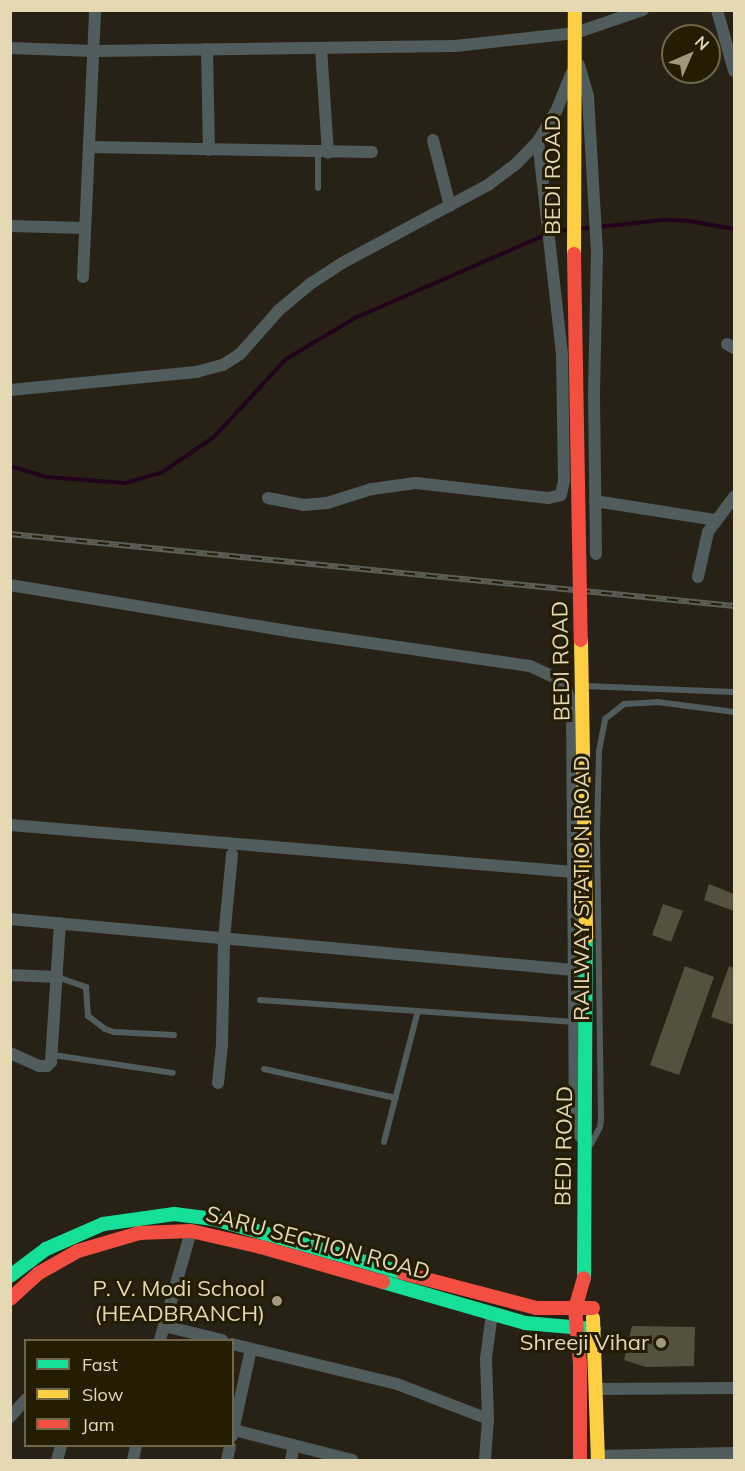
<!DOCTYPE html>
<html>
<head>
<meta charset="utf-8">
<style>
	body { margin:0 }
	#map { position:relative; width:745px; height:1471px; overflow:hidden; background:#272215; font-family:Mulish,sans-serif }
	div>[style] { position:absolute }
	.stream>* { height:4px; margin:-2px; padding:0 2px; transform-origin:2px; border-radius:2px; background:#21031b }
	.building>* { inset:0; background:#54523e }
	.lane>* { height:6px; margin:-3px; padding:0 3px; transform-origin:3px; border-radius:3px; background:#515c5c }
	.street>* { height:12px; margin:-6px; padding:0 6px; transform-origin:6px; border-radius:6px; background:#515c5c }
	.fast>* { height:14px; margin:-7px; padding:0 7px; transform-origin:7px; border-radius:7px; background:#16e098 }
	.slow>* { height:14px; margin:-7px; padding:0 7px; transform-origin:7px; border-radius:7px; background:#ffcf43 }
	.jam>* { height:14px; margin:-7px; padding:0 7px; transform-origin:7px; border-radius:7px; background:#f24e42 }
	.rail>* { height:6px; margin-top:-3px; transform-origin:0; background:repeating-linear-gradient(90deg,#241d04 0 11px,#5d5e58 0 22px); box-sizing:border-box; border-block:2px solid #5d5e58 }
	.slow-bridge>* { height:14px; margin:-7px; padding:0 7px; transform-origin:7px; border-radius:7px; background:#ffcf43 }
	.jam-bridge>* { height:14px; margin:-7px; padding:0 7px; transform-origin:7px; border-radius:7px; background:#f24e42 }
	.dots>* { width:16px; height:16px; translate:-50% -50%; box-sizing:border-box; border:3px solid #241d04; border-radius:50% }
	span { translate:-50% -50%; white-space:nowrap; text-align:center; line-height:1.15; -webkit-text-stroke:6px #241d04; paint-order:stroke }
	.street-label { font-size:22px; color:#e5d9b4 }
	.poi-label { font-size:22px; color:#e5d9b4 }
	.right { translate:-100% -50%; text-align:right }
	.frame { position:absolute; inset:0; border:12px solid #e5d9b4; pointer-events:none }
	.legend { position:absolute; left:24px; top:1339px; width:210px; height:108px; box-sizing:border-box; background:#241d04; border:2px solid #71684a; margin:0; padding:8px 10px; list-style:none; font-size:18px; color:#e5d9b4 }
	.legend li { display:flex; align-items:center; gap:12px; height:30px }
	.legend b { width:30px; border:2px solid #71684a }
	.north { position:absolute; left:661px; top:24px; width:60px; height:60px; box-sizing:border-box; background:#241d04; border:2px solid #71684a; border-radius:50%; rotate:45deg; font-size:16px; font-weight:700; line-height:24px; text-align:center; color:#e5d9b4 }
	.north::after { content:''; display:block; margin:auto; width:21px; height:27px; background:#a2997c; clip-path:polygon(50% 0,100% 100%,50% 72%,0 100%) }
</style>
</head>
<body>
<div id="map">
	<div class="stream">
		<i style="left:578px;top:229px;width:86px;rotate:-6deg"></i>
		<i style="left:664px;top:220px;width:25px;rotate:2deg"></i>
		<i style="left:689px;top:221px;width:46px;rotate:10.1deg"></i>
		<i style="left:552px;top:232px;width:16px;rotate:-7deg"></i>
		<i style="left:10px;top:466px;width:39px;rotate:17deg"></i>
		<i style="left:47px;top:477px;width:78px;rotate:4.4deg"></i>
		<i style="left:125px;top:483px;width:37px;rotate:-16deg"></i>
		<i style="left:161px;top:473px;width:64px;rotate:-34.2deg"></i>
		<i style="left:214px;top:437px;width:106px;rotate:-47.3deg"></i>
		<i style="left:286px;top:359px;width:80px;rotate:-30.7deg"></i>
		<i style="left:355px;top:318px;width:207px;rotate:-23.6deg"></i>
	</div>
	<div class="building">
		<i style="clip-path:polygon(709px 884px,734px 894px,734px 911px,704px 900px)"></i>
		<i style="clip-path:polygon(663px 904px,683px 911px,671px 942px,652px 935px)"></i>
		<i style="clip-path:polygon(685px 966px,714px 977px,679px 1075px,650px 1065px)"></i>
		<i style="clip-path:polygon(729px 966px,734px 968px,734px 1025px,711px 1017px)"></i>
		<i style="clip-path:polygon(632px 1326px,695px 1327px,694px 1366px,646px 1367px,624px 1360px)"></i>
	</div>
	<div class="lane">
		<i style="left:318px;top:188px;width:35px;rotate:-90deg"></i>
		<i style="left:584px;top:686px;width:150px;rotate:2.3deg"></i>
		<i style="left:57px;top:977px;width:31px;rotate:19deg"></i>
		<i style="left:86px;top:987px;width:29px;rotate:86deg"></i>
		<i style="left:88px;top:1016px;width:21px;rotate:37deg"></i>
		<i style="left:105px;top:1029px;width:9px;rotate:18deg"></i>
		<i style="left:114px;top:1032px;width:60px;rotate:2.9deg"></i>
		<i style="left:260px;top:1000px;width:315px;rotate:4deg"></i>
		<i style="left:53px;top:1055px;width:121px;rotate:8.5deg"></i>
		<i style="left:264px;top:1069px;width:135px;rotate:12.4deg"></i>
		<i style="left:384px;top:1142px;width:135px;rotate:-75.5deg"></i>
		<i style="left:591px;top:1144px;width:19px;rotate:-62deg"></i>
		<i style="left:600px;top:1127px;width:8px;rotate:-83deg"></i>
		<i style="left:601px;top:1119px;width:285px;rotate:-90.8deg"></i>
		<i style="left:597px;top:834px;width:83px;rotate:-88.6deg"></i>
		<i style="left:599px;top:751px;width:33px;rotate:-79deg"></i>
		<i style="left:605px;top:719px;width:24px;rotate:-38deg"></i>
		<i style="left:624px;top:704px;width:33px;rotate:-3deg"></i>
		<i style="left:657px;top:702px;width:78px;rotate:7.4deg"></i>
	</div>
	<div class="street">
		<i style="left:717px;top:10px;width:63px;rotate:74.4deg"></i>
		<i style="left:10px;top:48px;width:84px;rotate:2deg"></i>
		<i style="left:94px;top:51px;width:361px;rotate:-0.8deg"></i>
		<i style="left:455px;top:46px;width:121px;rotate:-6.2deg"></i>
		<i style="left:575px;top:33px;width:72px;rotate:-18.7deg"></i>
		<i style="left:321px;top:48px;width:105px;rotate:86.2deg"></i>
		<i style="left:207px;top:49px;width:101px;rotate:88.9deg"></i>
		<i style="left:579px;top:65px;width:32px;rotate:74deg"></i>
		<i style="left:588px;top:96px;width:155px;rotate:86.7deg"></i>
		<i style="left:597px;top:251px;width:142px;rotate:91.2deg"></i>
		<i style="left:594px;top:393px;width:161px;rotate:89.3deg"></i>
		<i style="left:433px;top:140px;width:68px;rotate:75.6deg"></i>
		<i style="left:89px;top:147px;width:283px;rotate:1deg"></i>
		<i style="left:10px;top:226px;width:75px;rotate:1.5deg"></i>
		<i style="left:83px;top:277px;width:267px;rotate:-87.4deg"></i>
		<i style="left:727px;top:344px;width:8px;rotate:30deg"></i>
		<i style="left:10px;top:390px;width:187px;rotate:-5.5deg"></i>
		<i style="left:196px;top:372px;width:28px;rotate:-15deg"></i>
		<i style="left:223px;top:365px;width:20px;rotate:-33deg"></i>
		<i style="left:240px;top:354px;width:59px;rotate:-48.4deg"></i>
		<i style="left:279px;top:310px;width:40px;rotate:-40deg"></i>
		<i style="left:310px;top:284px;width:38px;rotate:-33deg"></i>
		<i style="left:342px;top:263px;width:166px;rotate:-28.1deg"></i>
		<i style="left:488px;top:185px;width:35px;rotate:-37deg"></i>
		<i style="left:516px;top:164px;width:32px;rotate:-46deg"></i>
		<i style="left:538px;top:141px;width:37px;rotate:-59deg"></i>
		<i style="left:557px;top:109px;width:38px;rotate:-68deg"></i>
		<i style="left:268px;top:498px;width:36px;rotate:11deg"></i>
		<i style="left:303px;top:505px;width:24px;rotate:-5deg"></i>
		<i style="left:327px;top:503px;width:47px;rotate:-17.3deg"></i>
		<i style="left:372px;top:489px;width:44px;rotate:-7.8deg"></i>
		<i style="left:416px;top:483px;width:133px;rotate:6.5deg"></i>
		<i style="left:548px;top:498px;width:13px;rotate:-13deg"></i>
		<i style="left:561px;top:495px;width:14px;rotate:-78deg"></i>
		<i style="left:564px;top:481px;width:127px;rotate:-90.9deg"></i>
		<i style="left:562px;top:354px;width:214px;rotate:-96.4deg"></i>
		<i style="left:595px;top:501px;width:121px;rotate:9deg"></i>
		<i style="left:698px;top:577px;width:46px;rotate:-77.5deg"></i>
		<i style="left:708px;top:532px;width:44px;rotate:-53.4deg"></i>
		<i style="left:10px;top:585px;width:288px;rotate:9.4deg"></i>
		<i style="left:294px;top:632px;width:238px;rotate:8.2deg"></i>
		<i style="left:530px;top:666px;width:31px;rotate:25deg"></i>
		<i style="left:558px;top:679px;width:10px;rotate:45deg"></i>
		<i style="left:565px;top:686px;width:20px;rotate:70deg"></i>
		<i style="left:572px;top:705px;width:414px;rotate:89.6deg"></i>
		<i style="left:575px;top:1119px;width:18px;rotate:74deg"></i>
		<i style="left:10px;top:825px;width:565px;rotate:4.77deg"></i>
		<i style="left:10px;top:919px;width:566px;rotate:5.17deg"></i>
		<i style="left:10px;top:975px;width:47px;rotate:2.4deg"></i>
		<i style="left:10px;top:1053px;width:32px;rotate:24deg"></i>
		<i style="left:39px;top:1066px;width:8px"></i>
		<i style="left:47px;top:1066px;width:6px;rotate:-45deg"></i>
		<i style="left:51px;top:1062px;width:139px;rotate:-86.3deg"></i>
		<i style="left:218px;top:1083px;width:38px;rotate:-84deg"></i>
		<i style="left:222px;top:1045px;width:106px;rotate:-88.9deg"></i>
		<i style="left:224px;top:939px;width:85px;rotate:-84.6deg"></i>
		<i style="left:164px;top:1326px;width:60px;rotate:13.6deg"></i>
		<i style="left:160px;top:1340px;width:113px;rotate:-74.1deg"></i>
		<i style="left:232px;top:1344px;width:170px;rotate:13.6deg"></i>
		<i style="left:397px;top:1384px;width:97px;rotate:21deg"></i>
		<i style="left:598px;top:1389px;width:136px;rotate:-0.4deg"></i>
		<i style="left:10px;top:1417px;width:24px;rotate:-48deg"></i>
		<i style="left:234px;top:1430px;width:122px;rotate:14.3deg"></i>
		<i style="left:232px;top:1436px;width:89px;rotate:-77.7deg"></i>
		<i style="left:598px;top:1456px;width:136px;rotate:-1.3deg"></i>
		<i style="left:57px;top:1460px;width:15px;rotate:-74deg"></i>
		<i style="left:133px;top:1460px;width:14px;rotate:-78deg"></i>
		<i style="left:227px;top:1460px;width:14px;rotate:-78deg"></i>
		<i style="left:291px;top:1460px;width:15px;rotate:-79deg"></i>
		<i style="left:485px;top:1460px;width:41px;rotate:-85.8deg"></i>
		<i style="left:488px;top:1419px;width:61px;rotate:-91.9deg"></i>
		<i style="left:486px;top:1358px;width:45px;rotate:-82.4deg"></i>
	</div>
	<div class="fast">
		<i style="left:10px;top:1276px;width:45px;rotate:-36.9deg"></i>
		<i style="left:46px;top:1249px;width:62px;rotate:-23.7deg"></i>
		<i style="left:103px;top:1224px;width:72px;rotate:-8deg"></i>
		<i style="left:174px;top:1214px;width:40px;rotate:7.1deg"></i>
		<i style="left:214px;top:1219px;width:197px;rotate:15.9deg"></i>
		<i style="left:584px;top:1278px;width:341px;rotate:-89.7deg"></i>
		<i style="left:383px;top:1282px;width:148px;rotate:16.1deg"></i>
		<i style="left:525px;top:1323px;width:69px;rotate:5deg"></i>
	</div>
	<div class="slow">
		<i style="left:574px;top:254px;width:244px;rotate:-89.8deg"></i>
		<i style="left:593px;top:1318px;width:142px;rotate:88deg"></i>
	</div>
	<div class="jam">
		<i style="left:403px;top:1273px;width:138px;rotate:14.7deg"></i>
		<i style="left:536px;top:1308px;width:57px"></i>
		<i style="left:10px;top:1299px;width:39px;rotate:-42deg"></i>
		<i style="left:39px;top:1273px;width:45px;rotate:-29.4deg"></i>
		<i style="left:78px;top:1251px;width:64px;rotate:-16.4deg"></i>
		<i style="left:139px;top:1233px;width:52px;rotate:-2.2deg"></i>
		<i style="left:191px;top:1231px;width:72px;rotate:12.9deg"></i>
		<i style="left:261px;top:1247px;width:127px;rotate:16deg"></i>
		<i style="left:580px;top:1460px;width:97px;rotate:-90deg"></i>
		<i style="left:580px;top:1363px;width:54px;rotate:-95.3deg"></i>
		<i style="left:575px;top:1309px;width:32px;rotate:-74deg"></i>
	</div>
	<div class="rail">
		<i style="left:10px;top:534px;width:728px;rotate:5.68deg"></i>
	</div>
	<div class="slow-bridge">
		<i style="left:581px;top:640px;width:297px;rotate:89deg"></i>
	</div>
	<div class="jam-bridge">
		<i style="left:574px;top:254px;width:386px;rotate:89deg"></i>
	</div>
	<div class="dots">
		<i style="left:277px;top:1301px;background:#a2997c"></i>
		<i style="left:661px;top:1343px;background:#a2997c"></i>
	</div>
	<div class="street-label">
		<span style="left:553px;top:175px;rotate:-90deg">BEDI ROAD</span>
		<span style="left:561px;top:661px;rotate:-91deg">BEDI ROAD</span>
		<span style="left:582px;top:888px;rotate:-90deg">RAILWAY STATION ROAD</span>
		<span style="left:564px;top:1146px;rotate:-89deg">BEDI ROAD</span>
		<span style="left:318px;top:1243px;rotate:15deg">SARU SECTION ROAD</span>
	</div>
	<div class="poi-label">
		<span class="right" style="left:265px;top:1301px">P. V. Modi School<br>(HEADBRANCH)</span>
		<span class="right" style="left:649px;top:1343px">Shreeji Vihar</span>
	</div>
	<div class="frame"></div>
	<ul class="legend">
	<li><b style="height:8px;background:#16e098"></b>Fast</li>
	<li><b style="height:8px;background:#ffcf43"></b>Slow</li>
	<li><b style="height:8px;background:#f24e42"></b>Jam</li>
	</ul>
	<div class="north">N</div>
</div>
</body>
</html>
